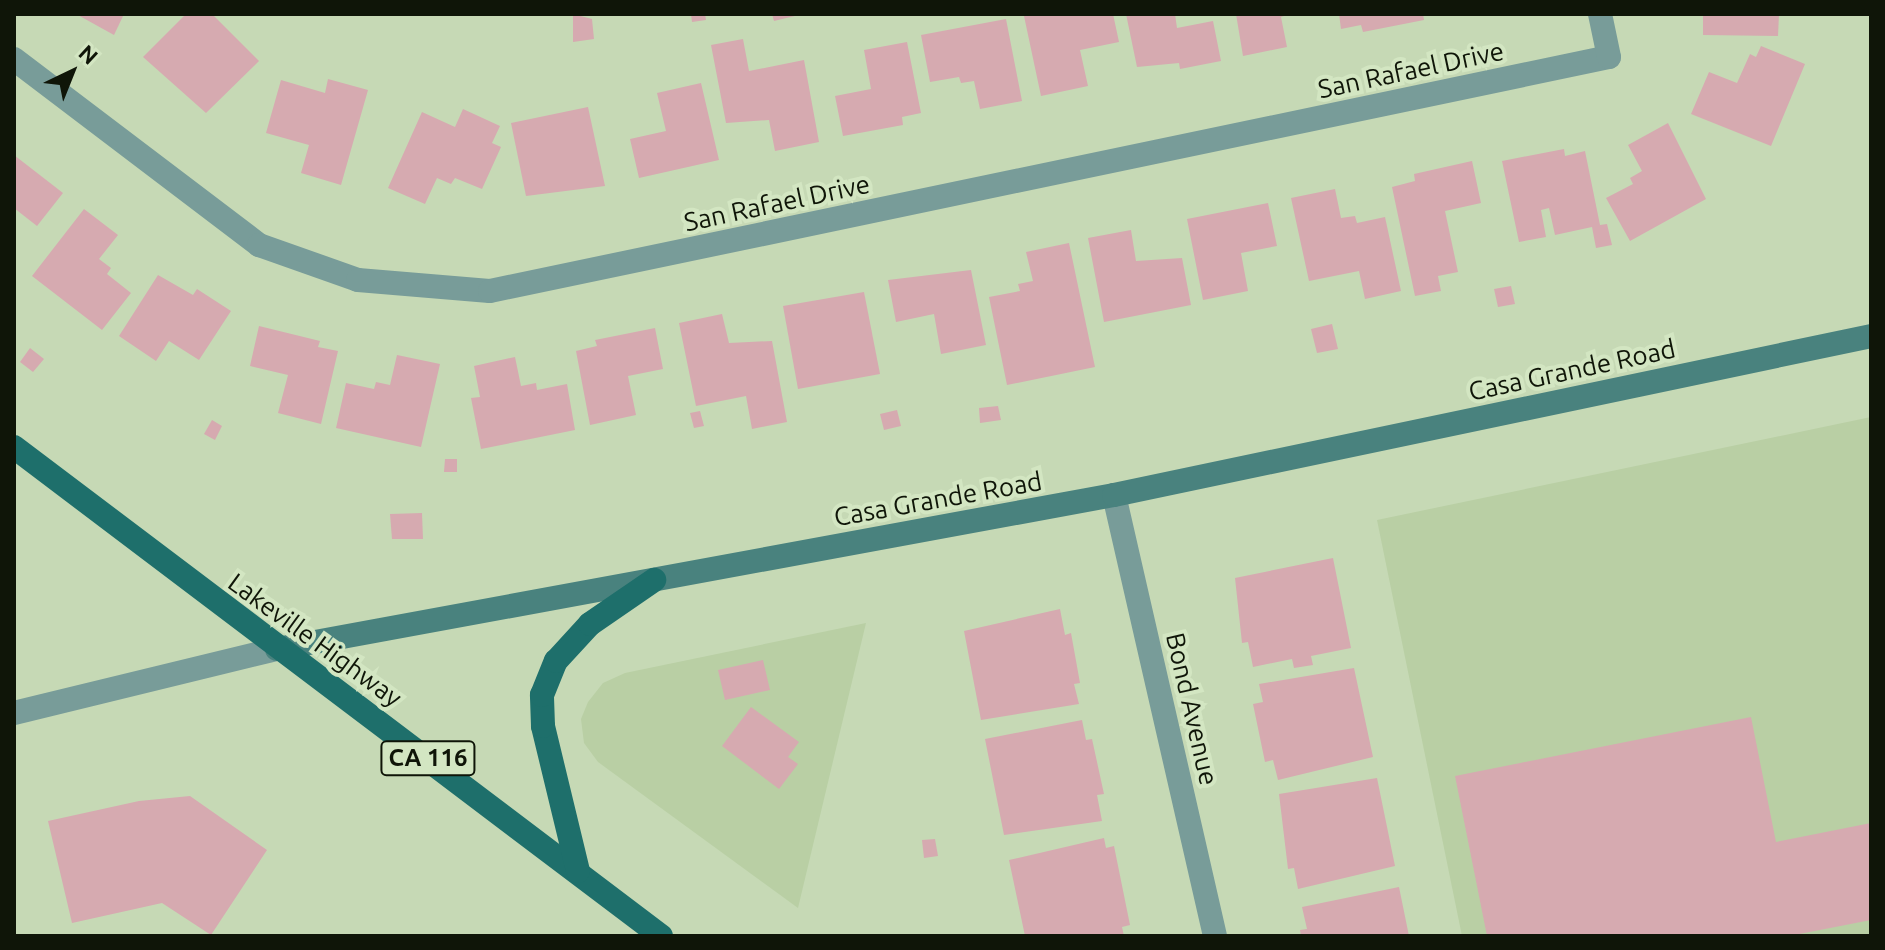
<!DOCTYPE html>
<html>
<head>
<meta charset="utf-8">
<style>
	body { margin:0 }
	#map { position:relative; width:1885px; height:950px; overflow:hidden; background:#c6d9b5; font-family:Ubuntu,sans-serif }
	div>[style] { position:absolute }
	.built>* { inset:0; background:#b9cfa4 }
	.building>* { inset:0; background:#d6aab0 }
	.minor>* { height:24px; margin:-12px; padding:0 12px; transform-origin:12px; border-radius:12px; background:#789c99 }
	.secondary>* { height:24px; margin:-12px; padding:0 12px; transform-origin:12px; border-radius:12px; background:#49827e }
	.primary>* { height:24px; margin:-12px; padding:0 12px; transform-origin:12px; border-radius:12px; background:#1e6f6b }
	span { translate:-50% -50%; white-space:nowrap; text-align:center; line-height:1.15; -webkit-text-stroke:8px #d3e6c2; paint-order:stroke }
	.shield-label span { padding:2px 6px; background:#d3e6c2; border:2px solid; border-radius:6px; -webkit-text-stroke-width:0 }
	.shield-label { font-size:24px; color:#0f1508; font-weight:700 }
	.street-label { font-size:26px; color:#0f1508 }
	.frame { position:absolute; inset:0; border:16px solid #0f1508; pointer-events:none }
	.north { position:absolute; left:32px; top:32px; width:80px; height:80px; -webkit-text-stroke:6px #d3e6c2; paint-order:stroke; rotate:43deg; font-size:22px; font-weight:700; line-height:32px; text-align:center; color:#0f1508 }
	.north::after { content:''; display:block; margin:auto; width:28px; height:36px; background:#0f1508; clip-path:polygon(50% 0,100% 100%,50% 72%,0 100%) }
</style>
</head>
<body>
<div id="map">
	<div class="built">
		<i style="clip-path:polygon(1871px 417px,1871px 936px,1462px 936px,1377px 520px)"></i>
		<i style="clip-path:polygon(866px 623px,798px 908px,598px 762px,584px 743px,581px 719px,588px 702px,603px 683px,625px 673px)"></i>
	</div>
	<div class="building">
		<i style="clip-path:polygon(76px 14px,124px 14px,114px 35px)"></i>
		<i style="clip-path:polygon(186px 14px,212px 14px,259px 61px,206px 113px,143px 57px)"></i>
		<i style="clip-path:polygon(573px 14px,592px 19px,594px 39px,573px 42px)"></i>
		<i style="clip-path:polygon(691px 14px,705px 14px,706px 20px,692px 22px)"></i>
		<i style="clip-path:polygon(772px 14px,799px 14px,799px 15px,774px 21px)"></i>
		<i style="clip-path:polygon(1113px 14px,1119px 42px,1080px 50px,1088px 86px,1041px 96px,1024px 16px)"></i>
		<i style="clip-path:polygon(1126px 14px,1175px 14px,1177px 28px,1213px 21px,1221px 61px,1180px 69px,1179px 63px,1137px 67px)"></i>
		<i style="clip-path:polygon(1236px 14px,1290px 14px,1281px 17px,1287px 47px,1243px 56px)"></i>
		<i style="clip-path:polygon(1339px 14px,1423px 14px,1424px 20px,1363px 32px,1361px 25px,1341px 29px)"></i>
		<i style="clip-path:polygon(1703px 14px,1779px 14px,1778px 36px,1703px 35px)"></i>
		<i style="clip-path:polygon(1006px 19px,1022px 101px,980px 109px,974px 81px,961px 83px,959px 77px,930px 82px,921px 35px)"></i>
		<i style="clip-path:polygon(743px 39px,749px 71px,804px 60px,819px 142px,775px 151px,769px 120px,726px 123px,711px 45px)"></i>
		<i style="clip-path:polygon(907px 42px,921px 113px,902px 117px,903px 125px,843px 136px,835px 96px,871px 89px,864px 50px)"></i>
		<i style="clip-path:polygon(1761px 46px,1805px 64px,1771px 146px,1691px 114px,1709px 72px,1737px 83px,1750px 54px,1756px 57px)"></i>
		<i style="clip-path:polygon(328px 79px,368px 90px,341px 185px,301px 173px,309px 145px,266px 133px,281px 80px,325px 93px)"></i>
		<i style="clip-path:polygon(701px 83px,719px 160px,639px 178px,630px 139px,666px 131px,657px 93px)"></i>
		<i style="clip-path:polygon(588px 107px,605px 186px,526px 196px,511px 123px)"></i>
		<i style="clip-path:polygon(463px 109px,500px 126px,492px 143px,501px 147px,482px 189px,455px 178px,451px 184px,437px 178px,425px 204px,388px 188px,422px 112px,455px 127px)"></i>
		<i style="clip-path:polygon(1668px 123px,1706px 199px,1630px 241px,1606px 198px,1633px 184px,1630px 178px,1642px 171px,1628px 145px)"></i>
		<i style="clip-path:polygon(1564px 149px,1565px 156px,1585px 151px,1600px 225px,1607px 224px,1612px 245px,1596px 248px,1592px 227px,1555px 235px,1549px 208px,1541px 210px,1546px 237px,1519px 242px,1502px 161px)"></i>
		<i style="clip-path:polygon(14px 155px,63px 193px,37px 226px,14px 208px)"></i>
		<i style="clip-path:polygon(1472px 161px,1481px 203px,1445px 211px,1458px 272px,1438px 276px,1441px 291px,1415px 296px,1392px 187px,1415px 181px,1414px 174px)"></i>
		<i style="clip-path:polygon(1335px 189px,1341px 218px,1355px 216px,1357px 223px,1385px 217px,1401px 291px,1365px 299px,1359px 271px,1309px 281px,1291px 198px)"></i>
		<i style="clip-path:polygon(1268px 203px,1277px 246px,1241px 253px,1248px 291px,1203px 300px,1187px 219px)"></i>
		<i style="clip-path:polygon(84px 209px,118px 235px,99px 259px,111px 268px,107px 274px,131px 293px,102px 330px,32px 276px)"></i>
		<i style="clip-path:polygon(1131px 230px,1136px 261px,1182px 258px,1191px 305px,1104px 322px,1088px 238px)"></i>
		<i style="clip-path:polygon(1069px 243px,1095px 367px,1007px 385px,989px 297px,1020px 291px,1018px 284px,1033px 281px,1026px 252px)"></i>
		<i style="clip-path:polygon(971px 270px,986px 345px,941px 354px,934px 314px,896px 322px,888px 280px)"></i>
		<i style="clip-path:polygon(158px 275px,193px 295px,197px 289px,231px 311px,199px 360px,169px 341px,156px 361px,119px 336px)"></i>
		<i style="clip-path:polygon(1511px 286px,1515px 304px,1498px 307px,1494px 289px)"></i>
		<i style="clip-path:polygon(864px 292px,880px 374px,798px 389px,783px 306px)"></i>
		<i style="clip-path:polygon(722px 314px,729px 343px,772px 341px,787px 422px,752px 429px,746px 396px,696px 406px,679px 323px)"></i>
		<i style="clip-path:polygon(1332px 324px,1338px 349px,1317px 353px,1311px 329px)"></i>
		<i style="clip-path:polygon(259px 326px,320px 341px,318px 347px,338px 351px,321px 424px,278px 413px,288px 375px,250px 366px)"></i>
		<i style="clip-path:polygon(655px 328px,663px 369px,628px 376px,636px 415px,590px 425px,576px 351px,597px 346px,595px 340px)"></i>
		<i style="clip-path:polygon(30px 348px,44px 359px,33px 372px,20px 362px)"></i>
		<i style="clip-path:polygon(397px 355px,440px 364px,421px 447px,336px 428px,346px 383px,374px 389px,376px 382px,390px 385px)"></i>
		<i style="clip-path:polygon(515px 357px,521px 386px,536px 383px,537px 390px,567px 384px,575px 430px,481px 449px,471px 398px,480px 397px,474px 366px)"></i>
		<i style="clip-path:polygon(998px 406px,1001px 420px,980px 423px,979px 408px)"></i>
		<i style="clip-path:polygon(897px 410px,901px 426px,884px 430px,880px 414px)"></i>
		<i style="clip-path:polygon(700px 411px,704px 426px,694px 428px,690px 413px)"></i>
		<i style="clip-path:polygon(212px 420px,222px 426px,215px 440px,204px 434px)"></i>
		<i style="clip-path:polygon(445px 459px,457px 459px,457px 472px,444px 472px)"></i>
		<i style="clip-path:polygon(422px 513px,423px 539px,392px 539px,390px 514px)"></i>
		<i style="clip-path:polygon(1333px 558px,1351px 648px,1311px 656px,1313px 665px,1294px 668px,1292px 659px,1253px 667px,1248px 642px,1242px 643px,1235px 578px)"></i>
		<i style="clip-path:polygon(1060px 609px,1065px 635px,1071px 633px,1080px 683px,1074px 684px,1079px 704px,981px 720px,964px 631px)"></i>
		<i style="clip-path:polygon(763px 660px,770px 690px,725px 700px,718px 670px)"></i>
		<i style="clip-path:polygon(1354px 668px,1373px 757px,1278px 780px,1273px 760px,1265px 762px,1253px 704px,1263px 702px,1259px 684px)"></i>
		<i style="clip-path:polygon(751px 707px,799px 742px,788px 757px,798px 764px,779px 789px,722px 746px)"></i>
		<i style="clip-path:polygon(1751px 717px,1776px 842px,1871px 823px,1871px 920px,1789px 936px,1487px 936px,1455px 776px)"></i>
		<i style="clip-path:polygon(1082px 720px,1086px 740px,1092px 739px,1104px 794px,1097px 795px,1102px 821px,1004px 835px,985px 739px)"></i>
		<i style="clip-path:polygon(1377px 778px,1395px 866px,1298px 889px,1294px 868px,1288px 869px,1279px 794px)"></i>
		<i style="clip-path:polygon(190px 796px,267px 850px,211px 935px,162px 903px,72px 923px,48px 821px,139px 801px)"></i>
		<i style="clip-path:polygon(1104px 838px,1106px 848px,1114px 846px,1130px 925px,1122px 927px,1124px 936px,1025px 936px,1009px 860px)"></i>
		<i style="clip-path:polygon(935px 839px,938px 856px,924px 858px,922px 840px)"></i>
		<i style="clip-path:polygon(1399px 887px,1409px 936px,1301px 936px,1300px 930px,1307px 929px,1302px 907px)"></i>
	</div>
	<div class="minor">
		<i style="left:14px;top:59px;width:308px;rotate:37.2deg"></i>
		<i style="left:259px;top:245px;width:105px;rotate:19.5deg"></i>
		<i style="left:358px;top:280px;width:132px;rotate:4.8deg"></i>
		<i style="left:490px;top:291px;width:1143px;rotate:-11.81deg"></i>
		<i style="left:1609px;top:57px;width:44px;rotate:-101.8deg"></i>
		<i style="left:1114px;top:495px;width:452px;rotate:77.1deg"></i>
		<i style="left:14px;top:713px;width:271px;rotate:-13.7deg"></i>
	</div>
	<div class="secondary">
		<i style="left:277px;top:649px;width:851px;rotate:-10.43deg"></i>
		<i style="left:1114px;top:495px;width:774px;rotate:-11.86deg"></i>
	</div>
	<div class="primary">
		<i style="left:14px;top:447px;width:811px;rotate:37.08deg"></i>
		<i style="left:578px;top:871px;width:149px;rotate:-103.6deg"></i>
		<i style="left:543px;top:726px;width:31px;rotate:-92deg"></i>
		<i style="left:542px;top:695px;width:37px;rotate:-68deg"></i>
		<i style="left:556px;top:661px;width:50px;rotate:-47.4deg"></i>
		<i style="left:590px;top:624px;width:78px;rotate:-34.5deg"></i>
	</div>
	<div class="shield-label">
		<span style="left:428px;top:758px">CA 116</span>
	</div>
	<div class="street-label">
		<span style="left:1411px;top:70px;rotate:-12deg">San Rafael Drive</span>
		<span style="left:777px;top:203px;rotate:-12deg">San Rafael Drive</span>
		<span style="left:1572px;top:370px;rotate:-12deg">Casa Grande Road</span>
		<span style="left:938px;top:499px;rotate:-10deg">Casa Grande Road</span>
		<span style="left:315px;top:640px;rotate:36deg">Lakeville Highway</span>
		<span style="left:1192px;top:709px;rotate:77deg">Bond Avenue</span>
	</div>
	<div class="frame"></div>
	<div class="north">N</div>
</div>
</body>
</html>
